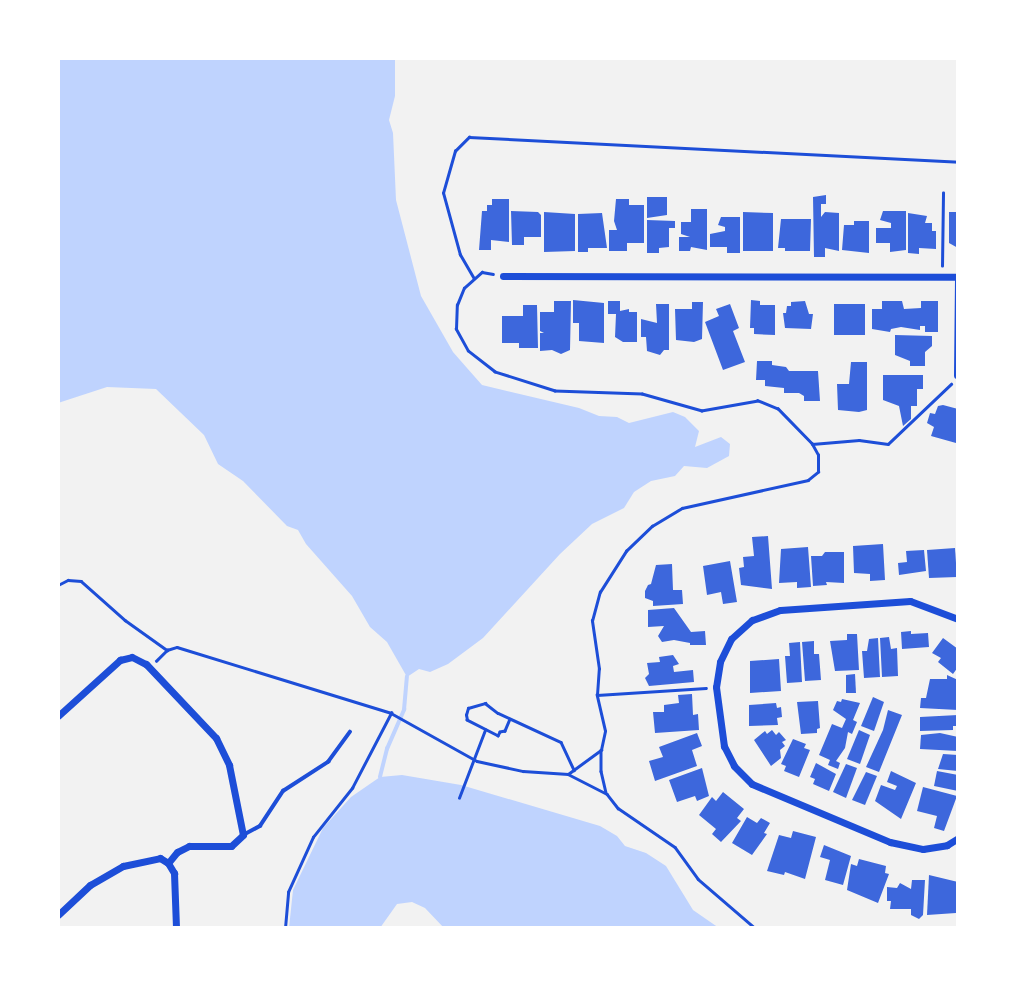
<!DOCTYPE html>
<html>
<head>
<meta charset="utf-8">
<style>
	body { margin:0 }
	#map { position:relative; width:1016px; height:986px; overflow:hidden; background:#f2f2f2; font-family:"Space Grotesk",sans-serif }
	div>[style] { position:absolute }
	.water>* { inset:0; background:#bfd3fe }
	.stream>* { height:3.5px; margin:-1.75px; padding:0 1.75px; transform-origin:1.75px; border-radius:1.75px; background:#bfd3fe }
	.building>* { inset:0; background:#3d67dc }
	.path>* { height:2.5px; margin:-1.25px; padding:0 1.25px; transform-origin:1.25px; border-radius:1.25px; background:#1d4ed8 }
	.service>* { height:3.5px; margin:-1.75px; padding:0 1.75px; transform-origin:1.75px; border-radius:1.75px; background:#1d4ed8 }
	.minor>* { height:7px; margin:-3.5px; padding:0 3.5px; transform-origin:3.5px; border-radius:3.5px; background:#1d4ed8 }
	span { translate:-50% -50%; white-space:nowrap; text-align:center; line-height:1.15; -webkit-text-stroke:7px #fff; paint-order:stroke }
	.frame { position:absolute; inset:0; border:60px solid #fff; pointer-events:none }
</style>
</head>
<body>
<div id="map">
	<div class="water">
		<i style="clip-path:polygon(58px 58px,395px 58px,395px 96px,389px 120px,393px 133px,396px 200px,421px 296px,453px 352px,467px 368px,482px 385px,579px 408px,599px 416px,617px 417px,629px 423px,673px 412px,685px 417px,699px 431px,695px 447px,721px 437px,730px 444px,729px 456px,707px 468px,684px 466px,675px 476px,651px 481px,634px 492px,624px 508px,592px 524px,560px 554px,483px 638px,448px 664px,430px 672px,419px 669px,407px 677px,387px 642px,370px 627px,352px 596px,306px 544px,298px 530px,287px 526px,243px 481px,218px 464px,204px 435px,156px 389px,107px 387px,58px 403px)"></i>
		<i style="clip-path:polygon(402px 775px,461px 785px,600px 826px,617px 836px,625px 846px,646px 853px,666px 866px,693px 910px,719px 928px,444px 928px,425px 908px,412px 902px,397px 904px,380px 928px,289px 928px,293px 890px,323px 828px,351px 797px,380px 777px)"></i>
	</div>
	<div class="stream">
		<i style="left:380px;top:777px;width:29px;rotate:-76deg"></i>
		<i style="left:387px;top:749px;width:43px;rotate:-66.4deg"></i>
		<i style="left:404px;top:710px;width:33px;rotate:-85deg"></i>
	</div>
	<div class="building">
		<i style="clip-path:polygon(826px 195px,826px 204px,821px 204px,821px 217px,825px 212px,839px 213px,839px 251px,825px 248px,825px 257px,814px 257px,813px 197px)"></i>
		<i style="clip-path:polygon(647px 197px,667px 197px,667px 215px,647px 218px)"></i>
		<i style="clip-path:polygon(492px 199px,509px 199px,509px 242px,491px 240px,491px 250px,479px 250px,482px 211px,487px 211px,487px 205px,492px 205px)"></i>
		<i style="clip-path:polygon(616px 199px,629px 199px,629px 205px,644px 205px,644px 243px,627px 243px,627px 251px,609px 251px,609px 230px,617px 230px,614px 221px)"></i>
		<i style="clip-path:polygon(691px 209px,707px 209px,707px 250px,691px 247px,690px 251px,679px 251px,679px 237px,690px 237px,681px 234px,681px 222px,691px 222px)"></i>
		<i style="clip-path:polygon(511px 211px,538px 212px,541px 215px,541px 237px,524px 237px,524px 245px,512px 245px)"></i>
		<i style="clip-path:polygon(883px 211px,906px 211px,906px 250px,890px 252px,890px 243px,876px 243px,876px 228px,891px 228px,891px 223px,880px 220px)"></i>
		<i style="clip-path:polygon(544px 212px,575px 214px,575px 251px,544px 252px)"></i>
		<i style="clip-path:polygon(743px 212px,773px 213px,773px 251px,743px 251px)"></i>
		<i style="clip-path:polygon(949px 212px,958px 212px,958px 248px,949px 243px)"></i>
		<i style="clip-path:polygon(602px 213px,607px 248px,588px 248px,588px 252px,578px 252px,578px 214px)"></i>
		<i style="clip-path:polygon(908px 213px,927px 216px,925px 223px,932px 223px,932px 231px,936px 231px,936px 249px,919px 248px,919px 254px,908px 253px)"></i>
		<i style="clip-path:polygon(721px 217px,740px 217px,740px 253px,727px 253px,727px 247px,710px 247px,710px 234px,725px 231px,725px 227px,718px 225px)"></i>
		<i style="clip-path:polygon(781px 219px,811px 219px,810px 251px,785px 251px,785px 248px,778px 248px)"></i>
		<i style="clip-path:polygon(647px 220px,675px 221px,675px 228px,669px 228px,669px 247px,659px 248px,659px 253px,647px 253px)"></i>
		<i style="clip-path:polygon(854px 221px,869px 221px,869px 253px,842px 250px,844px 225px,854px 225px)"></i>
		<i style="clip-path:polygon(573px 300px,604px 303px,604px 343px,579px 341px,579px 323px,573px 323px)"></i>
		<i style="clip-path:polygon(751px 300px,760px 301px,760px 305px,775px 305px,775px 335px,754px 334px,754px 328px,750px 328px)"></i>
		<i style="clip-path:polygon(554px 301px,571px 301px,570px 350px,561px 354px,552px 350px,540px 351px,540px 333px,544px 333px,540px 331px,540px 312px,554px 312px)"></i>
		<i style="clip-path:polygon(608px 301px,620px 301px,620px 311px,629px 309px,629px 312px,637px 312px,637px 342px,623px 342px,615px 337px,616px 314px,608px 314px)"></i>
		<i style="clip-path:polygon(805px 301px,809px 314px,813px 314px,811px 329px,785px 328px,783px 313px,786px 313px,787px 306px,791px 306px,791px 302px)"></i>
		<i style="clip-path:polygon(882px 301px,902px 301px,904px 309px,921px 308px,921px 301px,938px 301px,938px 332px,925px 332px,925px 326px,920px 326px,920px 330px,901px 327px,891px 329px,890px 332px,872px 329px,872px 309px,882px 309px)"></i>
		<i style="clip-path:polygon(692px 302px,703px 302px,702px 339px,694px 342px,676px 340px,675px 309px,692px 309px)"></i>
		<i style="clip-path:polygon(656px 304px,669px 304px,669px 350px,664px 350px,660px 355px,647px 351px,646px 337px,641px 337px,641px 319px,657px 323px)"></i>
		<i style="clip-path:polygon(730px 304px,739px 328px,733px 331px,745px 362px,723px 370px,705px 322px,719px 316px,716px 309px)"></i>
		<i style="clip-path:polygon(834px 304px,865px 304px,865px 335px,834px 335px)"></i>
		<i style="clip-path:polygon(523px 305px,537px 305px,538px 348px,519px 348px,519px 343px,502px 343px,502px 316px,523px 316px)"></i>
		<i style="clip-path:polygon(895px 335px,932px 336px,932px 346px,925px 352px,925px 366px,910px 366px,910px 361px,895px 355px)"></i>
		<i style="clip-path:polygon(757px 361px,772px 361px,772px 365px,786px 367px,789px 371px,818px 371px,820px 401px,804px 401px,804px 396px,799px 393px,784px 393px,784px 388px,765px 386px,765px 380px,756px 380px)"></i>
		<i style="clip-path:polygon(851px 362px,867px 362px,867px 410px,859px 412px,838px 410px,837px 384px,849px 384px)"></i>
		<i style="clip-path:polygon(883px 375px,923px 375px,923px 389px,917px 389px,917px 406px,911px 406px,911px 419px,903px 426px,899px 406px,883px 400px)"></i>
		<i style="clip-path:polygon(943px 405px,958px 409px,956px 443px,931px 436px,934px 427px,927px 423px,930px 413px,935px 414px,938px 406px)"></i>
		<i style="clip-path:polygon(768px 536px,772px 589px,741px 585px,739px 568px,744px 567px,743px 557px,754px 556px,752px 537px)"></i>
		<i style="clip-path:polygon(883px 544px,885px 580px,870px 581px,870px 574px,854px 573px,853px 546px)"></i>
		<i style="clip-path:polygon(808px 547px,811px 587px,797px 588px,797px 582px,779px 583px,781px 549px)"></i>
		<i style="clip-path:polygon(955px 548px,957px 577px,929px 578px,927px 550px)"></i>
		<i style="clip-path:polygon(924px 550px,926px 571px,899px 575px,898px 563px,907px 562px,906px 551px)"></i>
		<i style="clip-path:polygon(825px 552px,844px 552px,844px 583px,826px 582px,827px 585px,813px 586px,811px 556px,822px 556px)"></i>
		<i style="clip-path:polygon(730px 561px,737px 602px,723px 604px,721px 592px,707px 595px,703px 566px)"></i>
		<i style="clip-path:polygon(672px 564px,673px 590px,682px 590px,683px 604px,653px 606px,653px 601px,645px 598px,645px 591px,648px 585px,651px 584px,656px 565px)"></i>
		<i style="clip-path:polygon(674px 608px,691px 632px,705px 631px,706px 645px,690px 645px,690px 643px,674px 640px,662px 642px,658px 636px,664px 626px,648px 627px,648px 610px)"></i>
		<i style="clip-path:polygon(911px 631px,911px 634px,928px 633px,929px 647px,902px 649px,901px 632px)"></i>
		<i style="clip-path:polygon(847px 634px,857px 634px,859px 670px,835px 671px,830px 641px,847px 640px)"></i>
		<i style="clip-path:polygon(889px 637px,891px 649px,897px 648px,898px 676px,882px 677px,880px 638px)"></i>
		<i style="clip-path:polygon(878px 638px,880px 677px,864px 678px,862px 651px,867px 651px,869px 639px)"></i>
		<i style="clip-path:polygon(943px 638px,958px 649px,958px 667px,953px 674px,938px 662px,941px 658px,932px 653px)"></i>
		<i style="clip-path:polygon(814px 641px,814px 654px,819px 654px,821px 680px,805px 681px,802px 642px)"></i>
		<i style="clip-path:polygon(800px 642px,802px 682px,787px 683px,785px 656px,790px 656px,789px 643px)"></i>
		<i style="clip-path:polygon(673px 655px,679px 664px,673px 666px,674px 672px,693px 670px,694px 682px,649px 686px,645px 678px,649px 674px,647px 663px,660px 662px,659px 657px)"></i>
		<i style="clip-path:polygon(779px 659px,781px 691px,750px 693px,750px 661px)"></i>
		<i style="clip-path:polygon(855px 674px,856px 693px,846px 693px,846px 675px)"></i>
		<i style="clip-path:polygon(947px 675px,958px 680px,958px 710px,920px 708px,921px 698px,926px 698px,930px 679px,947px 679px)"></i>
		<i style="clip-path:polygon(692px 694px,693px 715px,698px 714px,699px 730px,655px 733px,653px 712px,664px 712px,664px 705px,679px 703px,678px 695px)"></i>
		<i style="clip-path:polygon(873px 697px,884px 702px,874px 731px,861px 726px)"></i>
		<i style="clip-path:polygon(842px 699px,860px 703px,853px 720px,857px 722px,852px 734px,848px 732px,845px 748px,836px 761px,840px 763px,838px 769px,828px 765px,830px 760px,819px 755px,832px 724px,842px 728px,846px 719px,833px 710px,837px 701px,841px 702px)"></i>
		<i style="clip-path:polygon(818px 701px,820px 728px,817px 729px,817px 733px,801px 734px,797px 702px)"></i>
		<i style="clip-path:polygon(776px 703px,777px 708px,781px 707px,782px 717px,777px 718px,778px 725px,749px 726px,749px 705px)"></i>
		<i style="clip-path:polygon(888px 710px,902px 715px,879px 772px,866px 767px,883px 730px)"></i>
		<i style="clip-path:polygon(958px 715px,958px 726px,953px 726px,953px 730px,920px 731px,920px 717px)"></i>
		<i style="clip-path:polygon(772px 730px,776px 735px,779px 732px,786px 740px,782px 742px,785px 746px,780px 750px,781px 758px,771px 766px,754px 740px,765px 731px,767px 734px)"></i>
		<i style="clip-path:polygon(859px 730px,870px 735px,860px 764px,847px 759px)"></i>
		<i style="clip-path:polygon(697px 733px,702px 746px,692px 750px,697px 766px,655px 781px,649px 761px,663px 757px,659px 747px)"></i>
		<i style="clip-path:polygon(940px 733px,958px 737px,958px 751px,920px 749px,921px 735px)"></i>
		<i style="clip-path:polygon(793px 739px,806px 744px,804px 748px,810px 750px,799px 777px,784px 771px,786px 766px,781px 764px)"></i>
		<i style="clip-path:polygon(943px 754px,958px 755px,958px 771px,938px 769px)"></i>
		<i style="clip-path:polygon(816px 763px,836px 774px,829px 791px,813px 784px,815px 779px,810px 777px)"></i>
		<i style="clip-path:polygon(846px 764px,857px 768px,846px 798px,833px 792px)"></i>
		<i style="clip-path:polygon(702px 768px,709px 796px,697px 801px,695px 796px,677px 802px,669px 780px)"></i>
		<i style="clip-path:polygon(891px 771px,916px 783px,901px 819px,875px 801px,881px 785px,895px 790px,897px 786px,887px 782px)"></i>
		<i style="clip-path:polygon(937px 771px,958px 775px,958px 791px,934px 786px)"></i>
		<i style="clip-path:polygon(866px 772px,877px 776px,865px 805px,852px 800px)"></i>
		<i style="clip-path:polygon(923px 787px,957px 796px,944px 831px,934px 828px,937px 816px,917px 811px)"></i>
		<i style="clip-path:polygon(723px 792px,744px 809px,737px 818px,741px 821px,721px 842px,712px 834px,716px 829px,699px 815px,712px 797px,716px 801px)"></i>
		<i style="clip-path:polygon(747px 817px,757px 823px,761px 818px,770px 823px,764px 833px,767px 834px,752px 855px,732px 843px)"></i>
		<i style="clip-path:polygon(793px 831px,816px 837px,805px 879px,785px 872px,784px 875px,767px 871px,779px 835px,791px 838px)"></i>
		<i style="clip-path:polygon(824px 845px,851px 856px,843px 885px,825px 880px,830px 860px,820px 857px)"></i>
		<i style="clip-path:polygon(859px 859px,886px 866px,885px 873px,889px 874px,878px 903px,847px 890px,851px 864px,857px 866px)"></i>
		<i style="clip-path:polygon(929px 875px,958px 882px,956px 913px,927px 915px)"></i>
		<i style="clip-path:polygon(912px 880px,925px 880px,923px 915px,919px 919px,911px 915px,911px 909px,890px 909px,891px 901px,887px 901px,887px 887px,897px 888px,900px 883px,911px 889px)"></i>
	</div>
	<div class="path">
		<i style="left:942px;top:266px;width:73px;rotate:-89.2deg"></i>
		<i style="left:474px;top:279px;width:28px;rotate:-120deg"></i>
		<i style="left:460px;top:255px;width:64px;rotate:-105.3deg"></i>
		<i style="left:443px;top:193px;width:44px;rotate:-74.1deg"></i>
		<i style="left:455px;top:151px;width:20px;rotate:-45deg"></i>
		<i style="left:469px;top:137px;width:490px;rotate:2.9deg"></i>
		<i style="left:812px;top:444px;width:47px;rotate:-4.9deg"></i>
		<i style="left:859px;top:440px;width:29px;rotate:8deg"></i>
		<i style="left:888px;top:444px;width:87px;rotate:-43.6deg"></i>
		<i style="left:58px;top:585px;width:11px;rotate:-27deg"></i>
		<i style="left:68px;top:580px;width:13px;rotate:4deg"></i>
		<i style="left:81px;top:581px;width:59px;rotate:41.6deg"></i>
		<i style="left:125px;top:620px;width:52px;rotate:35.5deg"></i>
		<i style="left:156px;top:661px;width:16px;rotate:-45deg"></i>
		<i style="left:167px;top:650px;width:10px;rotate:-17deg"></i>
		<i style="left:177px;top:647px;width:224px;rotate:17.1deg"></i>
		<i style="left:391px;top:713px;width:98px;rotate:29.2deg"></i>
		<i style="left:477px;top:761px;width:47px;rotate:12.3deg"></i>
		<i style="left:523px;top:771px;width:45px;rotate:3.8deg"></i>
		<i style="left:568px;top:774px;width:41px;rotate:-36deg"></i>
		<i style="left:601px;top:750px;width:19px;rotate:-78deg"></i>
		<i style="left:605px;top:731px;width:37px;rotate:-103deg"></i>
		<i style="left:597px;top:695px;width:26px;rotate:-86deg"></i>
		<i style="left:599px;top:669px;width:49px;rotate:-98.3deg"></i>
		<i style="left:592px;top:621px;width:30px;rotate:-75deg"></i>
		<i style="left:600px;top:592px;width:49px;rotate:-57.6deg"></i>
		<i style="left:626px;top:551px;width:36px;rotate:-44deg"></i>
		<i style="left:652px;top:526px;width:35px;rotate:-31deg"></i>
		<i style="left:682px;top:508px;width:129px;rotate:-12.5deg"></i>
		<i style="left:808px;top:480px;width:13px;rotate:-39deg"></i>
		<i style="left:818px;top:472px;width:17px;rotate:-90deg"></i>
		<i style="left:818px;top:455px;width:13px;rotate:-119deg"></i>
		<i style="left:812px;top:444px;width:49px;rotate:-134.2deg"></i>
		<i style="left:778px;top:409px;width:22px;rotate:-158deg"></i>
		<i style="left:758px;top:401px;width:57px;rotate:169.9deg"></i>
		<i style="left:702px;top:411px;width:62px;rotate:-164.2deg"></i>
		<i style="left:642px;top:394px;width:87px;rotate:-178deg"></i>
		<i style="left:555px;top:391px;width:63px;rotate:-162.4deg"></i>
		<i style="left:495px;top:372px;width:34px;rotate:-142deg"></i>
		<i style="left:468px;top:351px;width:25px;rotate:-119deg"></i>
		<i style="left:456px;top:329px;width:24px;rotate:-88deg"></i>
		<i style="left:457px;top:305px;width:18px;rotate:-68deg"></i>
		<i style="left:464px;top:288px;width:24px;rotate:-42deg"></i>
		<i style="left:482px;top:272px;width:11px;rotate:10deg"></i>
		<i style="left:597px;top:695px;width:109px;rotate:-3.7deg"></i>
		<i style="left:510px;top:719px;width:13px;rotate:113deg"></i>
		<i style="left:505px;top:731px;width:5px;rotate:169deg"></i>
		<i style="left:500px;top:732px;width:4px;rotate:117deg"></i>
		<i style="left:498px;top:736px;width:35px;rotate:-153deg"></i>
		<i style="left:467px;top:720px;width:5px;rotate:-101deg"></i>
		<i style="left:466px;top:715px;width:7px;rotate:-74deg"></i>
		<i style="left:468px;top:708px;width:18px;rotate:-16deg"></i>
		<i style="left:485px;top:703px;width:16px;rotate:38deg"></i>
		<i style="left:498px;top:713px;width:69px;rotate:24.7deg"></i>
		<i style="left:561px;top:742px;width:31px;rotate:65deg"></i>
		<i style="left:601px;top:750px;width:21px;rotate:90deg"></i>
		<i style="left:601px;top:771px;width:22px;rotate:77deg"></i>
		<i style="left:568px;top:774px;width:44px;rotate:27.1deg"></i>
		<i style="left:607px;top:794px;width:18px;rotate:52deg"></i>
		<i style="left:618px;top:808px;width:69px;rotate:34.4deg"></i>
		<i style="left:675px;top:847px;width:39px;rotate:54deg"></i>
		<i style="left:698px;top:879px;width:75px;rotate:40.7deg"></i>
		<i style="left:459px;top:798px;width:73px;rotate:-69.1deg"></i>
		<i style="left:285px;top:928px;width:36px;rotate:-85deg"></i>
		<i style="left:288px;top:892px;width:60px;rotate:-65.6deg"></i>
		<i style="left:313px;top:837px;width:63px;rotate:-51.5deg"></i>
		<i style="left:352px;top:788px;width:85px;rotate:-62.5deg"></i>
	</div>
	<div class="service">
		<i style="left:245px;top:834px;width:17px;rotate:-28deg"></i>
		<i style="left:260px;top:826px;width:42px;rotate:-56.7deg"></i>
		<i style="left:283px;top:791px;width:54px;rotate:-32.8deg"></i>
		<i style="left:328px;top:762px;width:37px;rotate:-54deg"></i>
	</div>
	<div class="minor">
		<i style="left:503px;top:276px;width:455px;rotate:0.1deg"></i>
		<i style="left:957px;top:375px;width:98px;rotate:-89.4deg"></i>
		<i style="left:958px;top:619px;width:51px;rotate:-159.4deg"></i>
		<i style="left:910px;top:601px;width:130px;rotate:176deg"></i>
		<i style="left:780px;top:610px;width:30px;rotate:160deg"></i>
		<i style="left:752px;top:620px;width:28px;rotate:138deg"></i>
		<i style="left:731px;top:639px;width:25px;rotate:116deg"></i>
		<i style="left:720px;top:662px;width:25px;rotate:99deg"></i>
		<i style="left:716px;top:687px;width:60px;rotate:82.3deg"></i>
		<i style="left:724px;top:746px;width:22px;rotate:63deg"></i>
		<i style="left:734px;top:766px;width:25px;rotate:45deg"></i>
		<i style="left:752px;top:784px;width:150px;rotate:22.8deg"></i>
		<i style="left:890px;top:842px;width:34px;rotate:12deg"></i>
		<i style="left:923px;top:849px;width:24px;rotate:-9deg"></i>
		<i style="left:947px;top:845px;width:13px;rotate:-32deg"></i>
		<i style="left:58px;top:716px;width:84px;rotate:-42.1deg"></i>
		<i style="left:120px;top:660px;width:12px;rotate:-14deg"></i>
		<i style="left:132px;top:657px;width:16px;rotate:27deg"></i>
		<i style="left:146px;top:664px;width:102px;rotate:46.6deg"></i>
		<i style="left:216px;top:738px;width:30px;rotate:64deg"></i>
		<i style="left:229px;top:765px;width:71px;rotate:78.7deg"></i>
		<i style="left:243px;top:835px;width:16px;rotate:137deg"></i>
		<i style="left:231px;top:846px;width:42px;rotate:180deg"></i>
		<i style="left:189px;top:846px;width:13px;rotate:153deg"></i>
		<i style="left:177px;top:852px;width:14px;rotate:129deg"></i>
		<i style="left:58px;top:915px;width:44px;rotate:-43.2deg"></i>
		<i style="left:90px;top:885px;width:38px;rotate:-30deg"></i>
		<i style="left:123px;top:866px;width:38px;rotate:-12deg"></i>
		<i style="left:160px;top:858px;width:9px;rotate:32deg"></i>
		<i style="left:168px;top:863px;width:12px;rotate:59deg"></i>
		<i style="left:174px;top:873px;width:55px;rotate:87.9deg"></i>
	</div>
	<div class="frame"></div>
</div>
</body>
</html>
